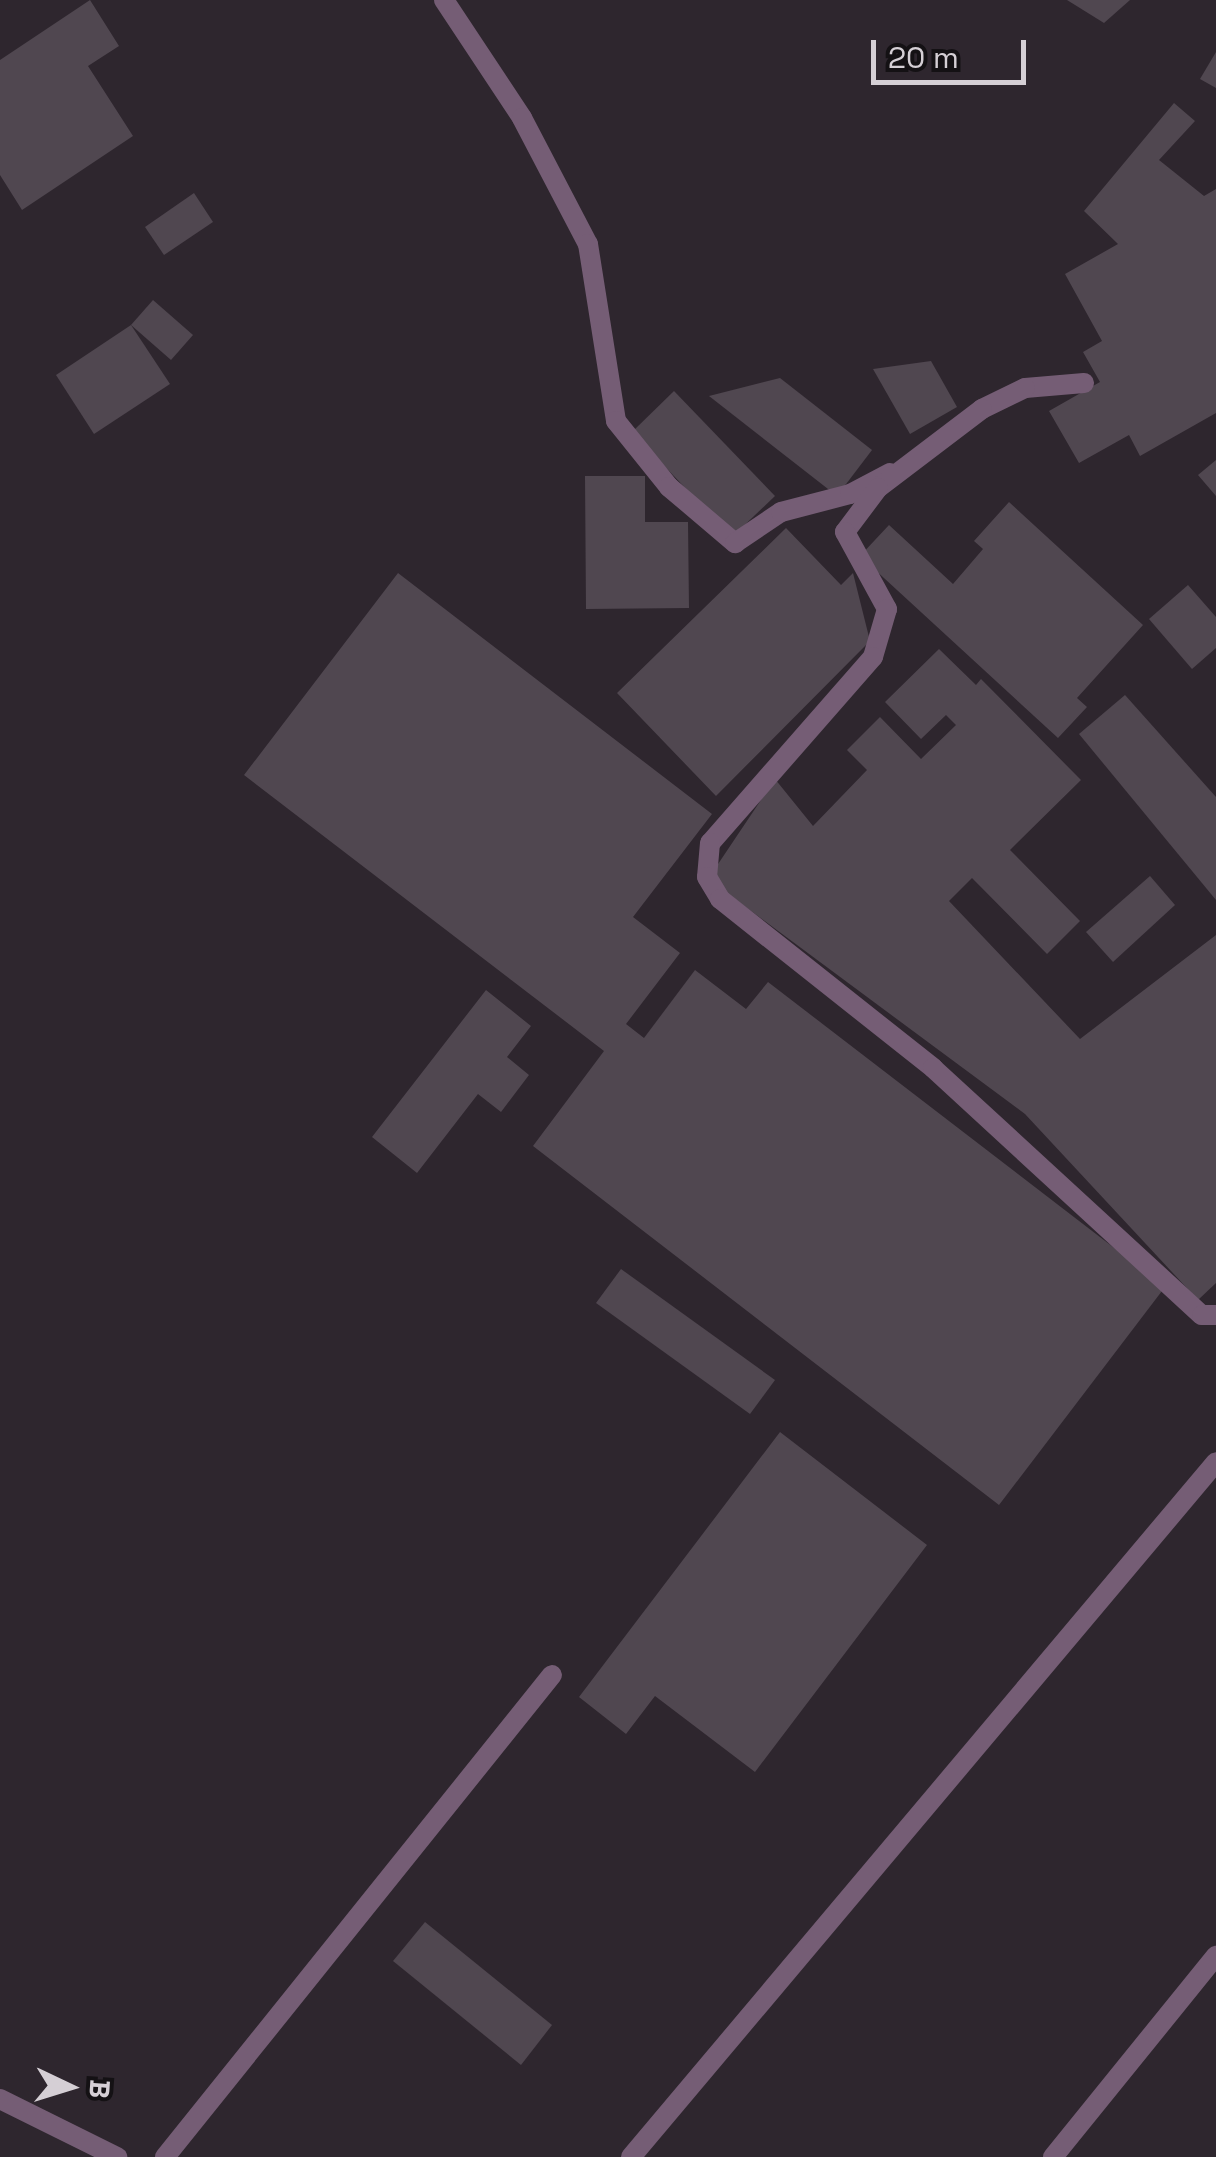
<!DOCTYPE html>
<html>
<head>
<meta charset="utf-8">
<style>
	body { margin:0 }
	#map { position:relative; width:1216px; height:2157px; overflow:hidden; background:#2e262e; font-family:"Space Grotesk",sans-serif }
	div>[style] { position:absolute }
	.building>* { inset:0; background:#504750 }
	.lane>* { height:20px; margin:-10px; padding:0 10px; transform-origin:10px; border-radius:10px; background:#755d75 }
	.street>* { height:20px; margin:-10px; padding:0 10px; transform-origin:10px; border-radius:10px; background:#755d75 }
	span { translate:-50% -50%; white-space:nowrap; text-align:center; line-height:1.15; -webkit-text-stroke:8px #141114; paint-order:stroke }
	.north { position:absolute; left:20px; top:2037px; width:100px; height:100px; -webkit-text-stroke:8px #141114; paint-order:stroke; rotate:94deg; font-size:28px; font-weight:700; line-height:40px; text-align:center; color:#d5cfd5 }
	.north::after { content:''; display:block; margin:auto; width:35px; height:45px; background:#d5cfd5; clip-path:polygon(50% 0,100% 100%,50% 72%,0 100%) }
	.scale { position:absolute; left:871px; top:40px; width:155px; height:45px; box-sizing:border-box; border:5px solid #d5cfd5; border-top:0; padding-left:12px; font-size:30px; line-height:35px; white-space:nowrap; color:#d5cfd5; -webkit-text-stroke:8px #141114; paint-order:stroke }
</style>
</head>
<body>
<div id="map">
	<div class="building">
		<i style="clip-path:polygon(90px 0,119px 46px,88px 66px,133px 136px,22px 210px,0 175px,0 60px)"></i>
		<i style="clip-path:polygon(1067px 0,1130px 0,1104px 23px)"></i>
		<i style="clip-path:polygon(1216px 52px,1216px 88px,1200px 79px)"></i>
		<i style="clip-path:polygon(1174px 103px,1195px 121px,1159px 160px,1204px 196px,1216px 189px,1216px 413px,1140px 456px,1129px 435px,1079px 463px,1049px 411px,1100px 382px,1083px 352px,1102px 341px,1065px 274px,1118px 244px,1084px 211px)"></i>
		<i style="clip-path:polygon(194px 193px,213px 222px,164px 255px,145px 227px)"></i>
		<i style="clip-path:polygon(153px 300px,193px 335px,171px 360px,131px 325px)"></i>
		<i style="clip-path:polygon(131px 325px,170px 384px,94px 434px,56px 375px)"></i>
		<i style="clip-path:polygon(931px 361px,957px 407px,910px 434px,873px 369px)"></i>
		<i style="clip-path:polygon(780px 378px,872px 450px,837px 496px,709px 396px)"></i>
		<i style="clip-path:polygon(674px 391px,775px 496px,732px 537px,632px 432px)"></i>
		<i style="clip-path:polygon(1216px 460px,1216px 496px,1198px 475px)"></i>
		<i style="clip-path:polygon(585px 476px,645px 476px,645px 522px,688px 522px,689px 608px,586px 609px)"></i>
		<i style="clip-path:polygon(1009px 502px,1143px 625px,1077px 698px,1087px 707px,1058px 738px,860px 556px,889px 525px,953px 584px,983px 549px,974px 541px)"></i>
		<i style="clip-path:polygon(786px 528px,841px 585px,853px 573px,870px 641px,716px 796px,617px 693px)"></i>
		<i style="clip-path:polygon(398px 573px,712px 814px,633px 917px,680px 953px,626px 1024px,644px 1038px,695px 970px,746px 1009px,768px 982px,1165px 1287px,999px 1505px,533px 1146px,604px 1051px,244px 775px)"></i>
		<i style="clip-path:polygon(1188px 585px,1216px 617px,1216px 648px,1192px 669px,1149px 619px)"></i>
		<i style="clip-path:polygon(939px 649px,976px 685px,981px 679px,1081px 780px,1010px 850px,1080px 921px,1047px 954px,972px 878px,949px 901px,1080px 1039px,1216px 935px,1216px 1283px,1198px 1300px,1025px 1114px,720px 888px,712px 873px,775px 779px,813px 826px,867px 770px,847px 750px,880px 717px,921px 759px,956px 725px,946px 715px,921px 739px,885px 702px)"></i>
		<i style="clip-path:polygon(1125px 695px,1216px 797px,1216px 900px,1079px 734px)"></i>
		<i style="clip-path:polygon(1150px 876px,1175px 905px,1113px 962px,1086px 932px)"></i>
		<i style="clip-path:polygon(486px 990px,531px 1026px,507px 1057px,529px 1075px,501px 1112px,478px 1094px,417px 1173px,372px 1137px)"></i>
		<i style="clip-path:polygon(621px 1269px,775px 1380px,750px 1414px,596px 1303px)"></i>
		<i style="clip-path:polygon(780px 1432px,927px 1545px,755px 1772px,655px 1696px,626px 1734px,579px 1697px)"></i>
		<i style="clip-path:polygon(425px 1922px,552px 2025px,521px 2065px,393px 1961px)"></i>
	</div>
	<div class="lane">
		<i style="left:165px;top:2157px;width:618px;rotate:-51.24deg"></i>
	</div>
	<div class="street">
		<i style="left:444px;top:0;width:141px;rotate:56.5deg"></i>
		<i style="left:522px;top:118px;width:142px;rotate:62.4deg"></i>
		<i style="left:588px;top:244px;width:179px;rotate:81deg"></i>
		<i style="left:616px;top:421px;width:85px;rotate:51.2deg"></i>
		<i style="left:669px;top:487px;width:87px;rotate:40.3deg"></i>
		<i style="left:735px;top:543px;width:55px;rotate:-34deg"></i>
		<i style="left:781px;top:512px;width:71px;rotate:-14.6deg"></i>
		<i style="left:850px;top:494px;width:45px;rotate:-27.7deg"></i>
		<i style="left:1084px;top:383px;width:59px;rotate:175.2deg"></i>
		<i style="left:1025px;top:388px;width:48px;rotate:154deg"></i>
		<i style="left:982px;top:409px;width:131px;rotate:142.8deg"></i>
		<i style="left:878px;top:488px;width:55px;rotate:126.9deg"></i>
		<i style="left:845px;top:532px;width:88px;rotate:61.4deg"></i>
		<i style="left:887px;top:609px;width:50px;rotate:106.3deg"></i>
		<i style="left:873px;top:657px;width:247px;rotate:131.2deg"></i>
		<i style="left:710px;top:843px;width:34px;rotate:95deg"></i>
		<i style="left:707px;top:877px;width:26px;rotate:59deg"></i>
		<i style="left:720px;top:899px;width:272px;rotate:38.4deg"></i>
		<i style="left:933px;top:1068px;width:365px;rotate:42.6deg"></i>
		<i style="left:1202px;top:1315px;width:14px"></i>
		<i style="left:0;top:2099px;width:131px;rotate:26.4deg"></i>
		<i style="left:631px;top:2157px;width:908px;rotate:-49.91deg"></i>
		<i style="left:1053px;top:2157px;width:259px;rotate:-51deg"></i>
	</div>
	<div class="north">B</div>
	<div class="scale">20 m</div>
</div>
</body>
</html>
